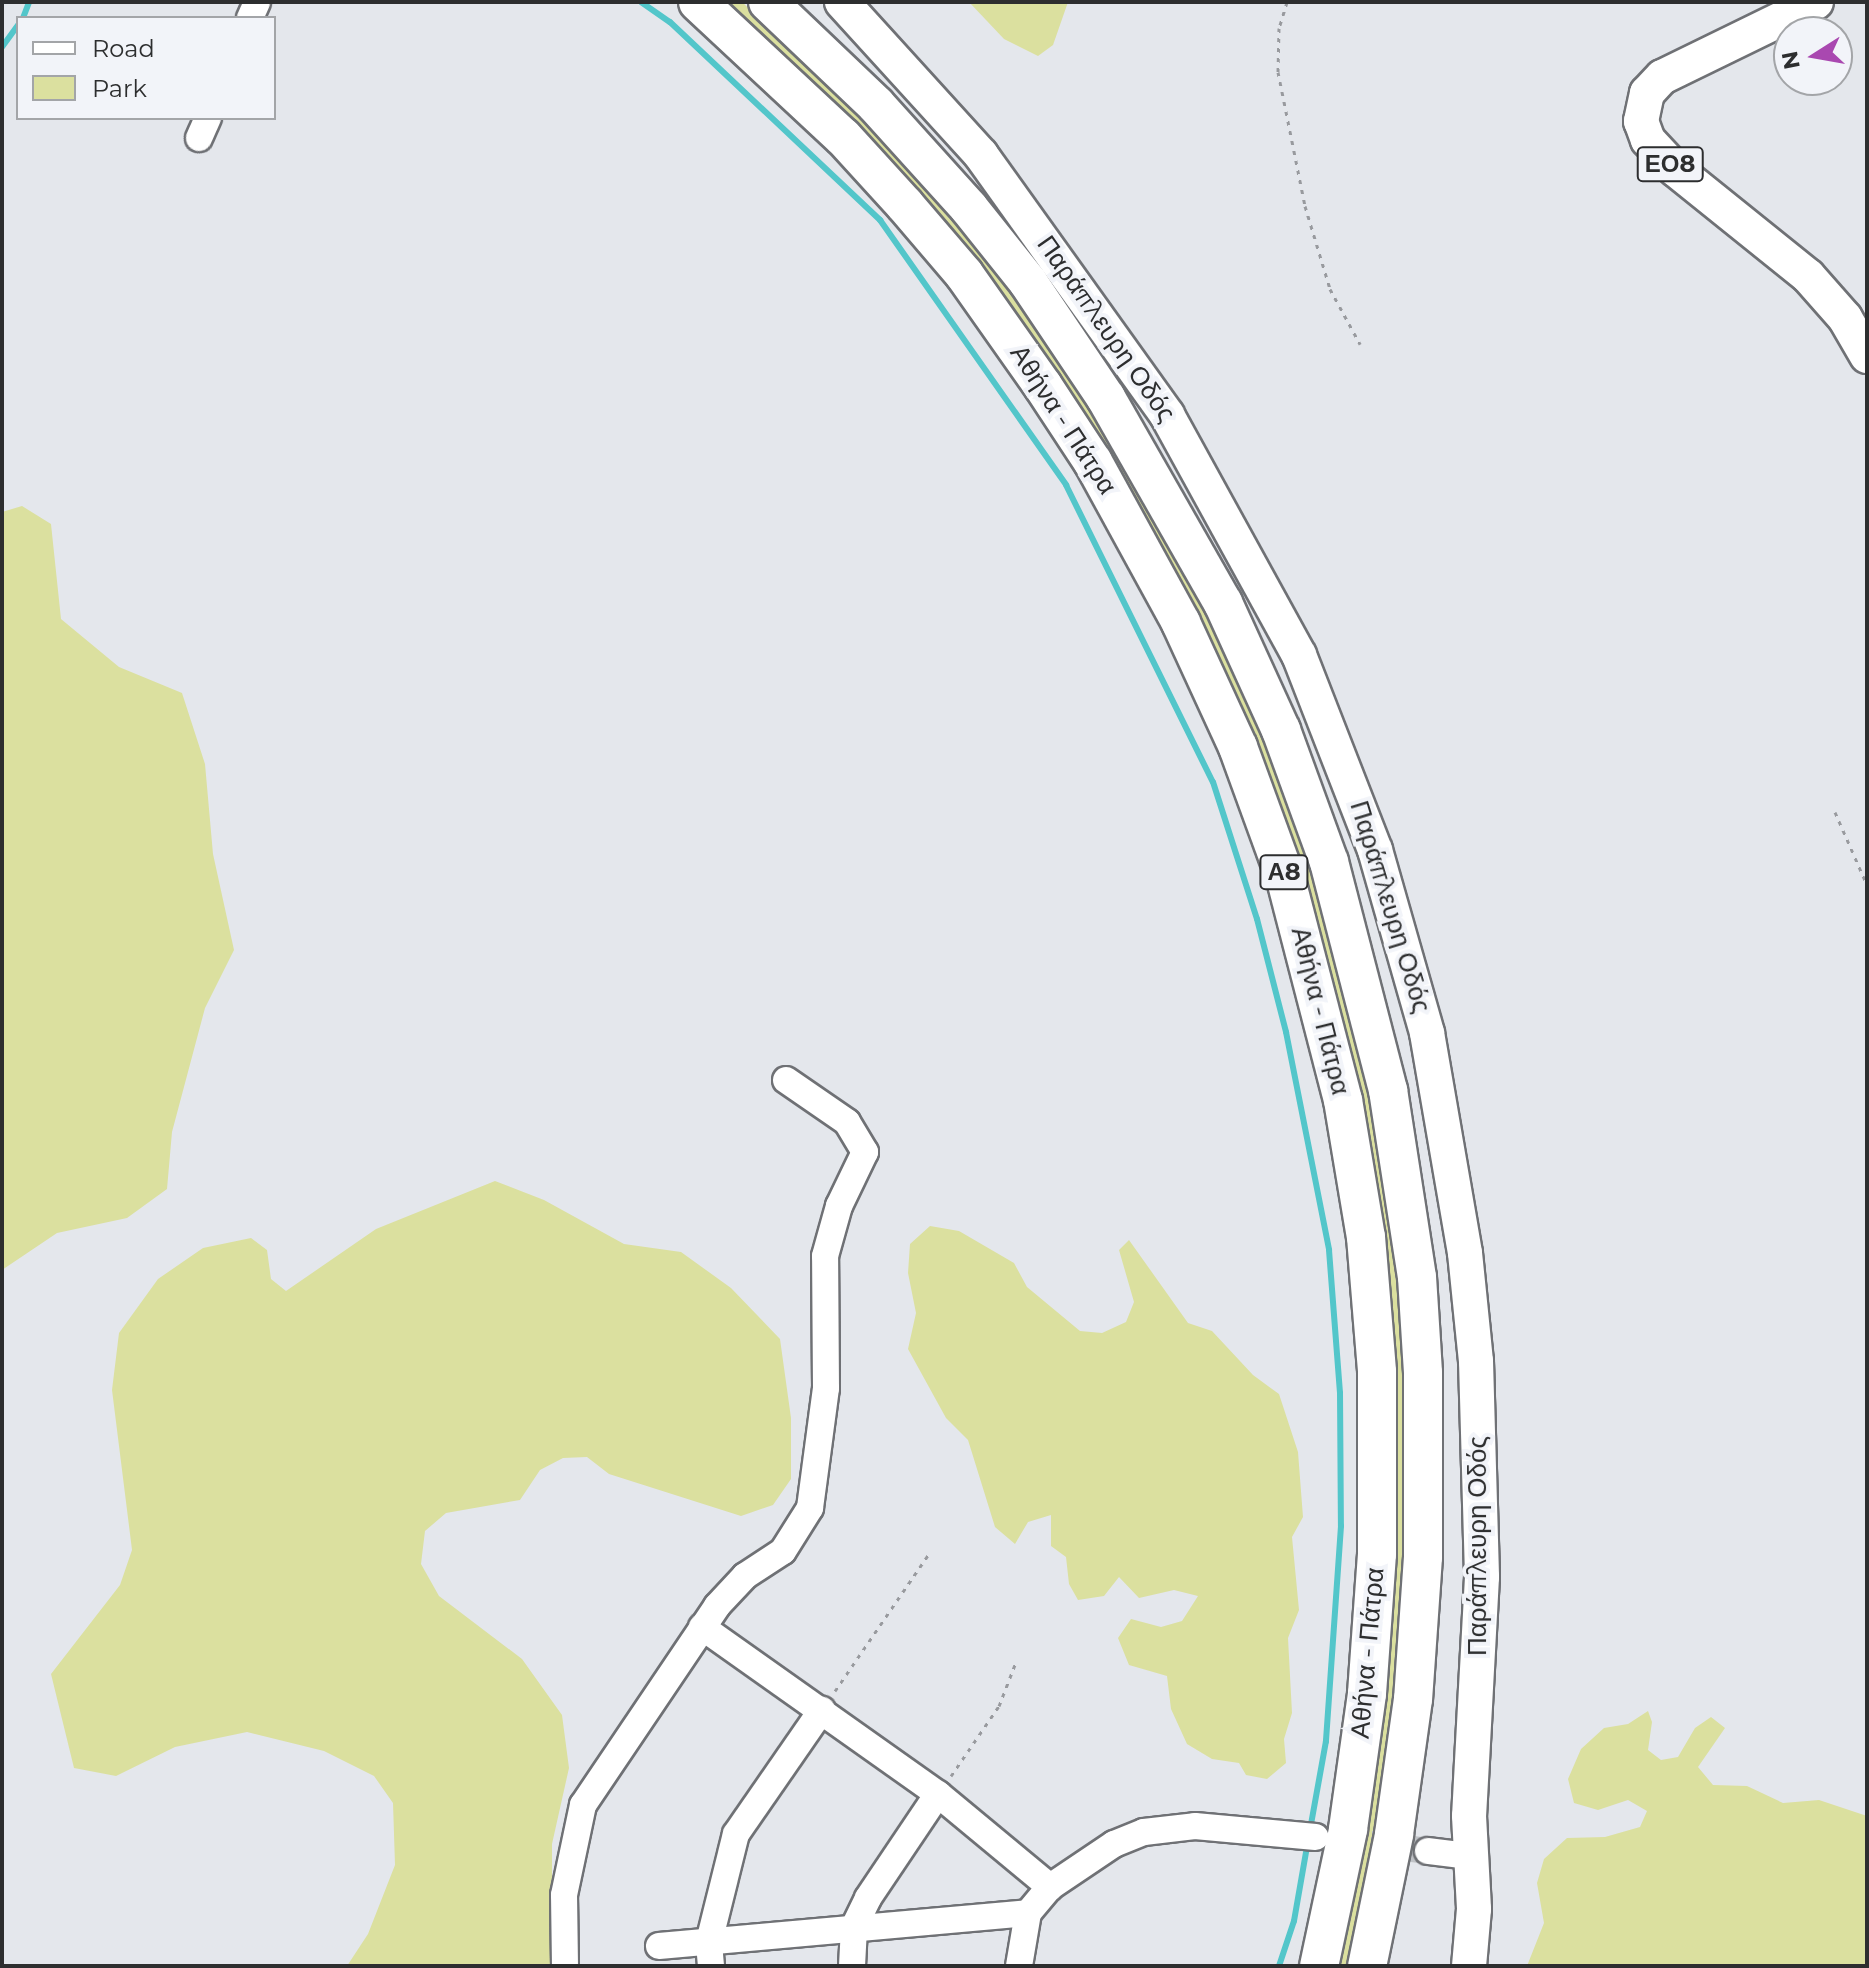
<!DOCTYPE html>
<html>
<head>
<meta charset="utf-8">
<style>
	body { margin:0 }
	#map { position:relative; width:1869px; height:1968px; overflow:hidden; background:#e4e7ec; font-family:Montserrat,sans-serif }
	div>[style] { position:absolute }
	.green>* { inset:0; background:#dbe09f }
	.stream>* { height:6px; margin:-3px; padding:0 3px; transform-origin:3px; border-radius:3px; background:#53c6ca }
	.minor-tunnel>* { height:26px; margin-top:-13px; transform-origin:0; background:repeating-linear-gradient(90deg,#bfc2c6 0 26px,transparent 0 39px) }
	.path>* { height:3px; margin-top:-1.5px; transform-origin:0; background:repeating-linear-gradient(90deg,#989a9e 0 4px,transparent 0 10px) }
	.roads { filter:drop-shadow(2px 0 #6f7175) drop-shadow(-2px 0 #6f7175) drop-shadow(0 2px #6f7175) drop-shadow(0 -2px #6f7175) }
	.minor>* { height:26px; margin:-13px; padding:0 13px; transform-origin:13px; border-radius:13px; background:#fff }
	.major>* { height:34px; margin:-17px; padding:0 17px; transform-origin:17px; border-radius:17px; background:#fff }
	.highway>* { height:38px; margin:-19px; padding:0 19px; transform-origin:19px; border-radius:19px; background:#fff }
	span { translate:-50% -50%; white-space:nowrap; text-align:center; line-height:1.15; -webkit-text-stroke:8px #f2f4f9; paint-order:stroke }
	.shield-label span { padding:2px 6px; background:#f2f4f9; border:2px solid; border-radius:6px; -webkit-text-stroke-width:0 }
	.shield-label { font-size:24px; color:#2d2e2f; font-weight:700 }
	.street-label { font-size:26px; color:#2d2e2f }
	.frame { position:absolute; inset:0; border:4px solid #2d2e2f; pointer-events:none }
	.legend { position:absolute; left:16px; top:16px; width:260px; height:104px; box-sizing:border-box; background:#f2f4f9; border:2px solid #a3a5a8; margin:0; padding:10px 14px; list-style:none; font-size:24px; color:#2d2e2f }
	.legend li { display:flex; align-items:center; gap:16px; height:40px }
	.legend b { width:40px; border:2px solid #a3a5a8 }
	.north { position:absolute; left:1773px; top:16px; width:80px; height:80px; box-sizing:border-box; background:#f2f4f9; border:2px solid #a3a5a8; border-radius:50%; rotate:259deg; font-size:22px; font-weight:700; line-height:32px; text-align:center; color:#2d2e2f }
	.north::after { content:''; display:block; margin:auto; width:28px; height:36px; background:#a948b0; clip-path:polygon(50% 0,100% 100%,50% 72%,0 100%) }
</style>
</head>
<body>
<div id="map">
	<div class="green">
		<i style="clip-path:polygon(727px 2px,742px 2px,863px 117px,1014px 294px,1117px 446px,1207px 610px,1282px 780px,1312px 868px,1371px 1093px,1399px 1279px,1406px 1373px,1405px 1557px,1396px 1695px,1376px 1831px,1349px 1966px,1338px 1966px,1367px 1830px,1390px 1648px,1396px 1373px,1390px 1280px,1361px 1096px,1303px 871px,1273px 783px,1198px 615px,1083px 413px,949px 227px,856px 124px)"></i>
		<i style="clip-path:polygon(969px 2px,1068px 2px,1053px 45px,1038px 56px,1004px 39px)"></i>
		<i style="clip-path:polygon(22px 506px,51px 524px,61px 619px,119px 667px,182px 693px,205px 764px,213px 854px,234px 950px,205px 1008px,172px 1132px,167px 1189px,127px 1218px,57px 1233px,2px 1270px,2px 512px)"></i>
		<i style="clip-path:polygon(495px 1181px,544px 1200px,624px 1244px,681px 1252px,731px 1288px,780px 1339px,791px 1418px,791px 1479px,773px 1505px,741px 1516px,609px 1474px,587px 1457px,563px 1458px,540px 1470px,520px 1500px,446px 1513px,425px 1531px,421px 1564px,439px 1596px,522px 1659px,562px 1715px,569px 1768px,552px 1844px,552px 1966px,347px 1966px,368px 1934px,395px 1865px,393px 1803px,374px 1776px,324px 1751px,247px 1732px,175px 1747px,116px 1776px,74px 1768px,51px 1674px,120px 1585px,132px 1550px,112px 1390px,119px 1333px,158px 1279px,203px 1248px,251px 1238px,267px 1250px,271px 1279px,286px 1291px,376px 1229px)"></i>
		<i style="clip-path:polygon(930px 1226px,959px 1231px,1014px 1263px,1027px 1287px,1080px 1331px,1102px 1333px,1126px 1322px,1134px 1302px,1119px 1250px,1129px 1240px,1188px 1323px,1212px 1331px,1253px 1375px,1279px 1394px,1298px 1452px,1303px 1517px,1292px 1537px,1299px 1610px,1288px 1638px,1292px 1713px,1284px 1739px,1286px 1763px,1267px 1779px,1246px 1775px,1239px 1763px,1212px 1759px,1187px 1744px,1171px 1709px,1167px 1676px,1129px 1665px,1118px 1638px,1131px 1619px,1161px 1627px,1182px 1621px,1198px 1596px,1174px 1590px,1139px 1598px,1119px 1577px,1104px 1596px,1078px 1600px,1069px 1584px,1066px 1557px,1051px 1546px,1051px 1515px,1028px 1522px,1015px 1544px,995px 1527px,968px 1440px,946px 1418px,908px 1349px,916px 1313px,908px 1273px,910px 1244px)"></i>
		<i style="clip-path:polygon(1648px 1711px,1652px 1722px,1648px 1750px,1661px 1760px,1678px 1757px,1695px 1728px,1711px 1717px,1725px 1728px,1698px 1767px,1713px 1785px,1747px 1786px,1783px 1803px,1819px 1800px,1867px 1816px,1867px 1966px,1527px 1966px,1544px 1923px,1537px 1883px,1544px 1859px,1567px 1838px,1605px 1837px,1640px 1827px,1647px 1811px,1628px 1800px,1598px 1810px,1574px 1803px,1568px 1779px,1581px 1749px,1604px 1728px,1628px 1724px)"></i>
	</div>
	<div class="stream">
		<i style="left:641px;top:2px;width:35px;rotate:35deg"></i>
		<i style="left:670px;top:22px;width:289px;rotate:43.3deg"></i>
		<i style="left:880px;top:220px;width:324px;rotate:54.9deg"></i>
		<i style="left:1066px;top:485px;width:331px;rotate:63.7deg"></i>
		<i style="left:1213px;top:782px;width:144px;rotate:72.2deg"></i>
		<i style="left:1257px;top:919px;width:117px;rotate:75.6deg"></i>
		<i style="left:1286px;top:1032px;width:222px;rotate:78.8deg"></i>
		<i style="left:1329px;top:1250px;width:143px;rotate:85.6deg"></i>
		<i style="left:1340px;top:1393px;width:133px;rotate:89.6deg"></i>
		<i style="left:1341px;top:1526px;width:216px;rotate:94deg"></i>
		<i style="left:1326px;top:1741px;width:90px;rotate:100.2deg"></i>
		<i style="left:23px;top:18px;width:17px;rotate:-69deg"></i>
		<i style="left:2px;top:47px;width:27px;rotate:-54deg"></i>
		<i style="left:1279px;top:1966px;width:47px;rotate:-71.6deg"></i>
		<i style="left:1294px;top:1921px;width:81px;rotate:-80.1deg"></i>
	</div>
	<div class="minor-tunnel">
		<i style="left:1332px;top:1839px;width:97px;rotate:7.1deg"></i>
	</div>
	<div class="path">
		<i style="left:1287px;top:2px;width:27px;rotate:107deg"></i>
		<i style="left:1279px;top:28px;width:44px;rotate:91.3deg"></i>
		<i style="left:1278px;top:72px;width:137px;rotate:78.6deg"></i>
		<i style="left:1305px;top:206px;width:87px;rotate:73.2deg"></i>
		<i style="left:1330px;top:289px;width:63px;rotate:61.4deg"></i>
		<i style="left:1835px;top:812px;width:80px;rotate:66.3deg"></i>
		<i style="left:835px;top:1691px;width:168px;rotate:-55.6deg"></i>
		<i style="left:951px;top:1776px;width:85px;rotate:-55.6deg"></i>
		<i style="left:999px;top:1706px;width:47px;rotate:-68.9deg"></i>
	</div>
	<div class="roads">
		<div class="minor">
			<i style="left:250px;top:18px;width:17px;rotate:-66deg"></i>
			<i style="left:199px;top:138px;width:22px;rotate:-66deg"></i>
			<i style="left:702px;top:1627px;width:289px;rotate:35.3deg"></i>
			<i style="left:938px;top:1794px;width:146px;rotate:39.7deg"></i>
			<i style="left:1428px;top:1851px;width:41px;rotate:7deg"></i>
			<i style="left:659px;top:1946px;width:370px;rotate:-5.1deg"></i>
			<i style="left:565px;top:1966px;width:71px;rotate:-90.8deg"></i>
			<i style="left:564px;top:1895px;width:92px;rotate:-78.1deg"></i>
			<i style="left:583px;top:1805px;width:240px;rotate:-56deg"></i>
			<i style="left:717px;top:1606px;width:41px;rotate:-47deg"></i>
			<i style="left:745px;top:1576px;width:45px;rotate:-33.3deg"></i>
			<i style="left:783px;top:1551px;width:51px;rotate:-57.9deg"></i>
			<i style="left:810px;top:1508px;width:121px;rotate:-82.4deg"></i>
			<i style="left:826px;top:1388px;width:132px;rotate:-90.4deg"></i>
			<i style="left:825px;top:1256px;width:52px;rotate:-74.4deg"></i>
			<i style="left:839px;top:1206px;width:60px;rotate:-64.3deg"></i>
			<i style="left:865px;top:1152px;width:35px;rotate:-121deg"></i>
			<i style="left:847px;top:1122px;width:74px;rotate:-145.5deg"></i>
			<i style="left:711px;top:1966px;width:24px;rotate:-95deg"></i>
			<i style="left:709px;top:1942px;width:111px;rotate:-76deg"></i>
			<i style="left:736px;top:1834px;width:151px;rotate:-55.3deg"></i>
			<i style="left:852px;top:1966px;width:39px;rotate:-87deg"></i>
			<i style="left:854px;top:1927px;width:32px;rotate:-64deg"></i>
			<i style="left:868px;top:1898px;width:125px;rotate:-56.1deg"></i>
			<i style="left:1019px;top:1966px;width:54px;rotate:-80.4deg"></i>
			<i style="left:1028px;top:1913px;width:34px;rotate:-50deg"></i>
			<i style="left:1050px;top:1887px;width:77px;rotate:-33.9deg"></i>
			<i style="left:1114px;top:1844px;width:32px;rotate:-22deg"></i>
			<i style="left:1144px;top:1832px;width:51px;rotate:-6.7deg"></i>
			<i style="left:1195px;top:1826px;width:121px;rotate:5.2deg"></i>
		</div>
		<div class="major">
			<i style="left:842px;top:2px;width:207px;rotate:47.7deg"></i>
			<i style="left:981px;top:155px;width:320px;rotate:54.4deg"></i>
			<i style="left:1167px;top:415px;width:274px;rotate:61.2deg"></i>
			<i style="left:1299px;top:655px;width:209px;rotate:68.7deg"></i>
			<i style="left:1375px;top:850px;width:190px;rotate:74.1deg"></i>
			<i style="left:1427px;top:1033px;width:223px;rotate:80.2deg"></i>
			<i style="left:1465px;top:1253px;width:109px;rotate:84.2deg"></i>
			<i style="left:1476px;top:1361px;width:216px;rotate:88.4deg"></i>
			<i style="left:1482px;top:1577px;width:239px;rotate:93.1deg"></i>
			<i style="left:1469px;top:1816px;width:93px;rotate:86.9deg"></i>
			<i style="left:1474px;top:1909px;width:57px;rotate:95deg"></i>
			<i style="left:1816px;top:2px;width:171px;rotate:154deg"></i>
			<i style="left:1662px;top:77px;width:22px;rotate:133deg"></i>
			<i style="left:1647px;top:93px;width:29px;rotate:102deg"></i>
			<i style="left:1641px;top:121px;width:20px;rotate:70deg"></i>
			<i style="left:1648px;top:140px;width:40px;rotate:47deg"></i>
			<i style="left:1675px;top:169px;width:171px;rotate:38.8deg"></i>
			<i style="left:1808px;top:276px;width:56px;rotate:48.6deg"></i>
			<i style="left:1845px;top:318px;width:44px;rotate:59.9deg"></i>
		</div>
		<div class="highway">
			<i style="left:698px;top:2px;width:198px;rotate:43deg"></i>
			<i style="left:843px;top:137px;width:92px;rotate:47.6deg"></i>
			<i style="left:905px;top:205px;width:91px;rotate:49.5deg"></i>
			<i style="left:964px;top:274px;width:137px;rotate:54.8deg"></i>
			<i style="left:1043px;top:386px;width:91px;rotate:56.7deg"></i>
			<i style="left:1093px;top:462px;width:183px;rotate:61.3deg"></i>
			<i style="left:1181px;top:623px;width:136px;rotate:65.3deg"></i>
			<i style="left:1238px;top:747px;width:137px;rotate:70deg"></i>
			<i style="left:1285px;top:876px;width:231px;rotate:75.5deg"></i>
			<i style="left:1343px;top:1100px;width:139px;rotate:80.5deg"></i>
			<i style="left:1366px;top:1237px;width:135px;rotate:85.3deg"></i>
			<i style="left:1377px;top:1372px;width:182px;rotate:90deg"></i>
			<i style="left:1377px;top:1554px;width:140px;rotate:94.1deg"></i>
			<i style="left:1367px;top:1694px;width:137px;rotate:98deg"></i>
			<i style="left:1348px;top:1830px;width:139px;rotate:102deg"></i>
			<i style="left:768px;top:2px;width:149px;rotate:43.6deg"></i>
			<i style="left:876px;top:105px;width:139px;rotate:47.9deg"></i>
			<i style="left:969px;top:208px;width:95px;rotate:51.4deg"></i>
			<i style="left:1028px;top:282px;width:140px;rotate:56.1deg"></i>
			<i style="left:1106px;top:398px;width:236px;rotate:60.3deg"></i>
			<i style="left:1223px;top:603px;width:140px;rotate:65.5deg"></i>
			<i style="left:1281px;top:730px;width:140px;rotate:70deg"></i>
			<i style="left:1329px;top:862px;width:236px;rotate:75.5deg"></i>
			<i style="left:1388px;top:1090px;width:189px;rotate:81.2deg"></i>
			<i style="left:1417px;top:1277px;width:96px;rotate:86.4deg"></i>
			<i style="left:1423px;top:1373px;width:184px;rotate:90deg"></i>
			<i style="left:1423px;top:1557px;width:142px;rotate:94deg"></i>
			<i style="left:1413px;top:1699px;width:137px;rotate:98deg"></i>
			<i style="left:1394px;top:1835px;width:134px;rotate:101.6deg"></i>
		</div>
	</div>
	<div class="shield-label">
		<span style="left:1670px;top:164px">ΕΟ8</span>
		<span style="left:1284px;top:872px">Α8</span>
	</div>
	<div class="street-label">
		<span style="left:1106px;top:329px;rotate:55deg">Παράπλευρη Οδός</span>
		<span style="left:1063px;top:420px;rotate:57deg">Αθήνα - Πάτρα</span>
		<span style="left:1390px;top:907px;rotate:73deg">Παράπλευρη Οδός</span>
		<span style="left:1320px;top:1011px;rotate:76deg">Αθήνα - Πάτρα</span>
		<span style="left:1478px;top:1546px;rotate:-90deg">Παράπλευρη Οδός</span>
		<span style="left:1368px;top:1653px;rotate:-85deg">Αθήνα - Πάτρα</span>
	</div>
	<div class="frame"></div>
	<ul class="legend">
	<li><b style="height:10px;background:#fff"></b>Road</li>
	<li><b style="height:22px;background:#dbe09f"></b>Park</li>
	</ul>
	<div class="north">N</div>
</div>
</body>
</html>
